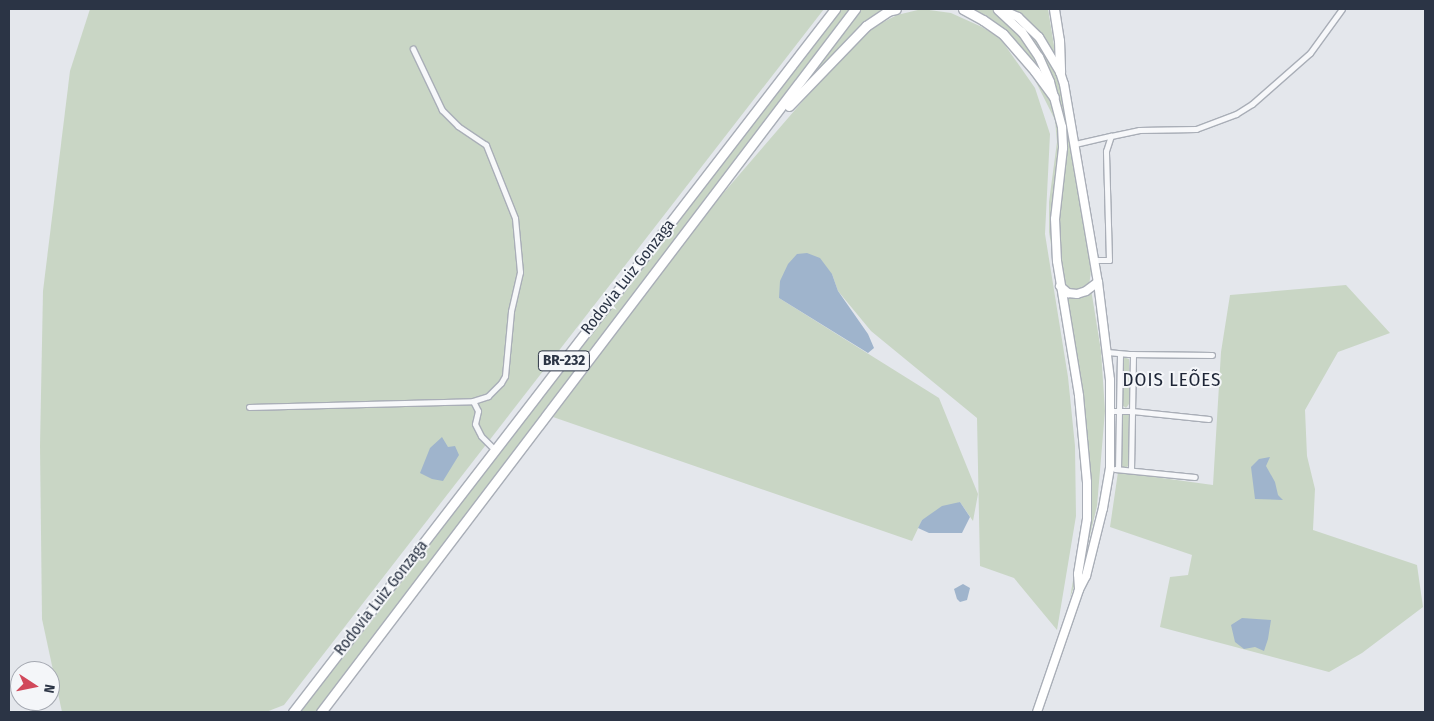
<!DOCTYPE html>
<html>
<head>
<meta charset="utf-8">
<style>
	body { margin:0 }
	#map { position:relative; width:1434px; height:721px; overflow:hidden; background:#e4e7ec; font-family:"Fira Sans Condensed",sans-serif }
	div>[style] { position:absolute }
	.green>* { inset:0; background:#c9d6c5 }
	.water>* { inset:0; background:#9fb4cc }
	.roads { filter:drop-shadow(1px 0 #a9aeb7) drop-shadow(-1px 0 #a9aeb7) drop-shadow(0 1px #a9aeb7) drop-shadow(0 -1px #a9aeb7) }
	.street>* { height:5px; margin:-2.5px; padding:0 2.5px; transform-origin:2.5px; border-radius:2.5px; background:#f7f8fa }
	.primary>* { height:8px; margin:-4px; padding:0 4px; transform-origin:4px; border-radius:4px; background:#fff }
	.highway>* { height:9px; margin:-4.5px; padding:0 4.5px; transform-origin:4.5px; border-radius:4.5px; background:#fff }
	span { translate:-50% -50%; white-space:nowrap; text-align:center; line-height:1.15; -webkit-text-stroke:4px #f4f6f9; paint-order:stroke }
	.shield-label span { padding:1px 4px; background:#f4f6f9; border:1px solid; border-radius:4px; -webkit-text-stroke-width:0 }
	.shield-label { font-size:15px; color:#2b3445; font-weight:700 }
	.street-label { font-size:16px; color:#2b3445 }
	.quarter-label { font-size:19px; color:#1d2536; letter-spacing:1px }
	.frame { position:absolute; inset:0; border:10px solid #2b3445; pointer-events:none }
	.north { position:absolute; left:10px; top:661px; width:50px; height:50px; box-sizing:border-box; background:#f4f6f9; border:1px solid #a4a8b1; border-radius:50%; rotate:101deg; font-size:14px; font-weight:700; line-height:20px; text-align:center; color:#2b3445 }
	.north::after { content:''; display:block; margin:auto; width:18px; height:22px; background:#d1495b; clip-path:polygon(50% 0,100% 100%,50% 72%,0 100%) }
</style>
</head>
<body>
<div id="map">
	<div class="green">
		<i style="clip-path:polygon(90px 9px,824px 9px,284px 705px,266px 712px,62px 712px,42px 619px,40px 446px,43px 291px,70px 71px)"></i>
		<i style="clip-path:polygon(835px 9px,855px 9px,318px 712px,294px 712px)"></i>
		<i style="clip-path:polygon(858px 9px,893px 9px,866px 26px,811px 76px)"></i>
		<i style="clip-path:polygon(922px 9px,951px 13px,982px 27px,1000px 38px,1035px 88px,1050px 134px,1045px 234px,1068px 377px,1075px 446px,1076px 516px,1057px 630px,1014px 578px,980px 566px,977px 418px,871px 331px,838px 291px,832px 274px,779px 298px,939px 398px,978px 494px,973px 521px,960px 502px,922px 520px,912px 541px,553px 417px,714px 204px,820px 81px,868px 30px,897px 15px)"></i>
		<i style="clip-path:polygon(965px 9px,1048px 9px,1091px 271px,1089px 286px,1085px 292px,1075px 294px,1059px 288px,1074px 297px,1086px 294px,1091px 289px,1101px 351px,1105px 411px,1097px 506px,1085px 556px,1070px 598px,1085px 510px,1085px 459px,1049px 232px,1049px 202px,1057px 142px,1055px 120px,1026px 62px,1002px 35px)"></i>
		<i style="clip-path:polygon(1346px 285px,1390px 333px,1338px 352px,1305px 410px,1307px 456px,1315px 489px,1313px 530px,1417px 565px,1423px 607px,1362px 653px,1329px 672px,1160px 627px,1170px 577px,1188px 575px,1192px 555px,1110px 527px,1118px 472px,1213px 485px,1221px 352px,1230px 295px)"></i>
		<i style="clip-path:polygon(1123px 357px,1129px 359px,1129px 404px,1126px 408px,1122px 405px)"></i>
		<i style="clip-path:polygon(1124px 413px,1129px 414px,1128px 466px,1126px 468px,1120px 466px,1121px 415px)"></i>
	</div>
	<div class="water">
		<i style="clip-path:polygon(807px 253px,820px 258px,832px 274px,838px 291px,868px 334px,874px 348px,868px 353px,779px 298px,780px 281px,788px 264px,797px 254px)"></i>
		<i style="clip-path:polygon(442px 437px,448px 447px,455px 446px,459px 455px,443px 481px,432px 479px,420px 473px,430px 448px)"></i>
		<i style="clip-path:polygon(1270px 457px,1266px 466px,1275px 482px,1278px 495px,1283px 500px,1255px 499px,1251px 467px,1259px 459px)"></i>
		<i style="clip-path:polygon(960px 502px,970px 517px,962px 533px,929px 533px,918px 528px,922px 520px,942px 506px)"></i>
		<i style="clip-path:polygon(963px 584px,970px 588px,967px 600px,960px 602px,957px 599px,954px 589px)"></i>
		<i style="clip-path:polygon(1242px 618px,1271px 620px,1268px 639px,1264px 651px,1255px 647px,1244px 649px,1235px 642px,1231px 625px)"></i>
	</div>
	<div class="roads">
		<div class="street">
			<i style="left:1075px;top:144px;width:37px;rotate:-13deg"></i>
			<i style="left:1094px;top:260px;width:15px"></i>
			<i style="left:1109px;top:260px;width:109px;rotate:-91.6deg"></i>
			<i style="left:1106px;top:151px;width:16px;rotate:-72deg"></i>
			<i style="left:1111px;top:136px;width:29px;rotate:-12deg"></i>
			<i style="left:1139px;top:130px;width:57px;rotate:-1deg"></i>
			<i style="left:1196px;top:129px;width:43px;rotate:-20.6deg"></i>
			<i style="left:1236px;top:114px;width:19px;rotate:-32deg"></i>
			<i style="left:1252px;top:104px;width:77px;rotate:-41.3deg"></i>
			<i style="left:1310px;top:53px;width:54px;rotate:-54deg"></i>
			<i style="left:1107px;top:352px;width:22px;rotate:5deg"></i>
			<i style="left:1129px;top:354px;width:83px;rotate:0.7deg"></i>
			<i style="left:473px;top:401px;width:11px;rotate:63deg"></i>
			<i style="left:478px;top:411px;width:13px;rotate:103deg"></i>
			<i style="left:475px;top:424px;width:13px;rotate:63deg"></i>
			<i style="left:481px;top:436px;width:20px;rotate:45deg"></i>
			<i style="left:249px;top:407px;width:224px;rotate:-1.5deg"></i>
			<i style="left:473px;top:401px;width:16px;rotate:-18deg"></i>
			<i style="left:488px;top:396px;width:18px;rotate:-45deg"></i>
			<i style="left:501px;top:383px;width:8px;rotate:-60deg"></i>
			<i style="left:505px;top:376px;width:65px;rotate:-84.7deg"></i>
			<i style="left:511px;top:311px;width:40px;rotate:-77deg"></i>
			<i style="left:520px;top:272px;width:54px;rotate:-95.3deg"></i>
			<i style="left:515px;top:218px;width:79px;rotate:-111.7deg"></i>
			<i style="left:486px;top:145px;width:34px;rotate:-146deg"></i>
			<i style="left:458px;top:126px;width:23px;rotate:-135deg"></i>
			<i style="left:442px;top:110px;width:68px;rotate:-115.4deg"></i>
			<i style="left:1111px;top:411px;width:21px"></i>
			<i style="left:1132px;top:411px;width:77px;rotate:5.9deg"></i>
			<i style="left:1115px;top:469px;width:80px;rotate:5.7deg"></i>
			<i style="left:1118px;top:469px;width:115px;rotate:-89deg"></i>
			<i style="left:1131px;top:470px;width:116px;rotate:-89deg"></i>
		</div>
		<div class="primary">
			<i style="left:1000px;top:9px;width:20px;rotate:24deg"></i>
			<i style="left:1018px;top:17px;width:29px;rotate:44deg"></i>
			<i style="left:1039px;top:37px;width:41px;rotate:59deg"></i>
			<i style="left:1060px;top:72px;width:13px;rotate:72deg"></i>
			<i style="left:1064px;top:84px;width:201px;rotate:80.3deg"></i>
			<i style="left:1098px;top:282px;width:99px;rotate:83deg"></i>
			<i style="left:1110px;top:380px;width:88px;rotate:90deg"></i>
			<i style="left:1110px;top:468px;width:41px;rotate:99.9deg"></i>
			<i style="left:1103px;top:508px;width:70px;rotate:104deg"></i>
			<i style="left:1086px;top:576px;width:16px;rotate:117deg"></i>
			<i style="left:1079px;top:590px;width:129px;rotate:109deg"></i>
			<i style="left:998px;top:10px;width:33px;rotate:43deg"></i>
			<i style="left:1022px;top:32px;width:30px;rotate:56deg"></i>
			<i style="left:1039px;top:57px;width:27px;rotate:66deg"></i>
			<i style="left:1050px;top:82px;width:47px;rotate:75.1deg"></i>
			<i style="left:1062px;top:127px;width:21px;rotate:87deg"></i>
			<i style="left:1063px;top:148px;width:71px;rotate:96.4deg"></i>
			<i style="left:1055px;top:219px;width:42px;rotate:87.3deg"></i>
			<i style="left:1057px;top:261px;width:137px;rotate:80.7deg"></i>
			<i style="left:1079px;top:396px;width:86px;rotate:84.7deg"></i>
			<i style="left:1087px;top:482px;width:37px;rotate:90deg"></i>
			<i style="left:1087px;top:519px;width:56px;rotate:99.3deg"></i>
			<i style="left:1078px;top:574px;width:14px;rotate:86deg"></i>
			<i style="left:1060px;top:286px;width:11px;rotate:41deg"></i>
			<i style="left:1068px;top:293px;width:9px;rotate:6deg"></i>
			<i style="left:1077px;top:294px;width:9px;rotate:-18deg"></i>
			<i style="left:1086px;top:291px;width:15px;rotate:-37deg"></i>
		</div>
		<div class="highway">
			<i style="left:963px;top:9px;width:23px;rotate:29deg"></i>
			<i style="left:983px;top:20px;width:24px;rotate:35deg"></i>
			<i style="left:1003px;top:34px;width:49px;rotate:49.1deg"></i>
			<i style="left:1035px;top:71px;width:32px;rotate:54deg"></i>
			<i style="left:1054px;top:9px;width:31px;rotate:81deg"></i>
			<i style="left:1059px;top:40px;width:32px;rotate:88deg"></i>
			<i style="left:789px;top:106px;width:111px;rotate:-46.1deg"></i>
			<i style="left:866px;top:26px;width:27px;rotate:-34deg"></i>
			<i style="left:888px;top:11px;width:8px;rotate:-14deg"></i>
			<i style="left:293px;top:712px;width:888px;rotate:-52.37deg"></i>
			<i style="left:321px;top:712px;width:883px;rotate:-52.78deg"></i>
		</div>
	</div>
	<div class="shield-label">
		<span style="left:564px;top:361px">BR-232</span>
	</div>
	<div class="street-label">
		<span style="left:628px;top:277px;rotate:-52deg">Rodovia Luiz Gonzaga</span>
		<span style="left:381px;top:598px;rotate:-52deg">Rodovia Luiz Gonzaga</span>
	</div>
	<div class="quarter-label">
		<span style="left:1172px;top:380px">DOIS LEÕES</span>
	</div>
	<div class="frame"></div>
	<div class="north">N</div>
</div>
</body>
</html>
